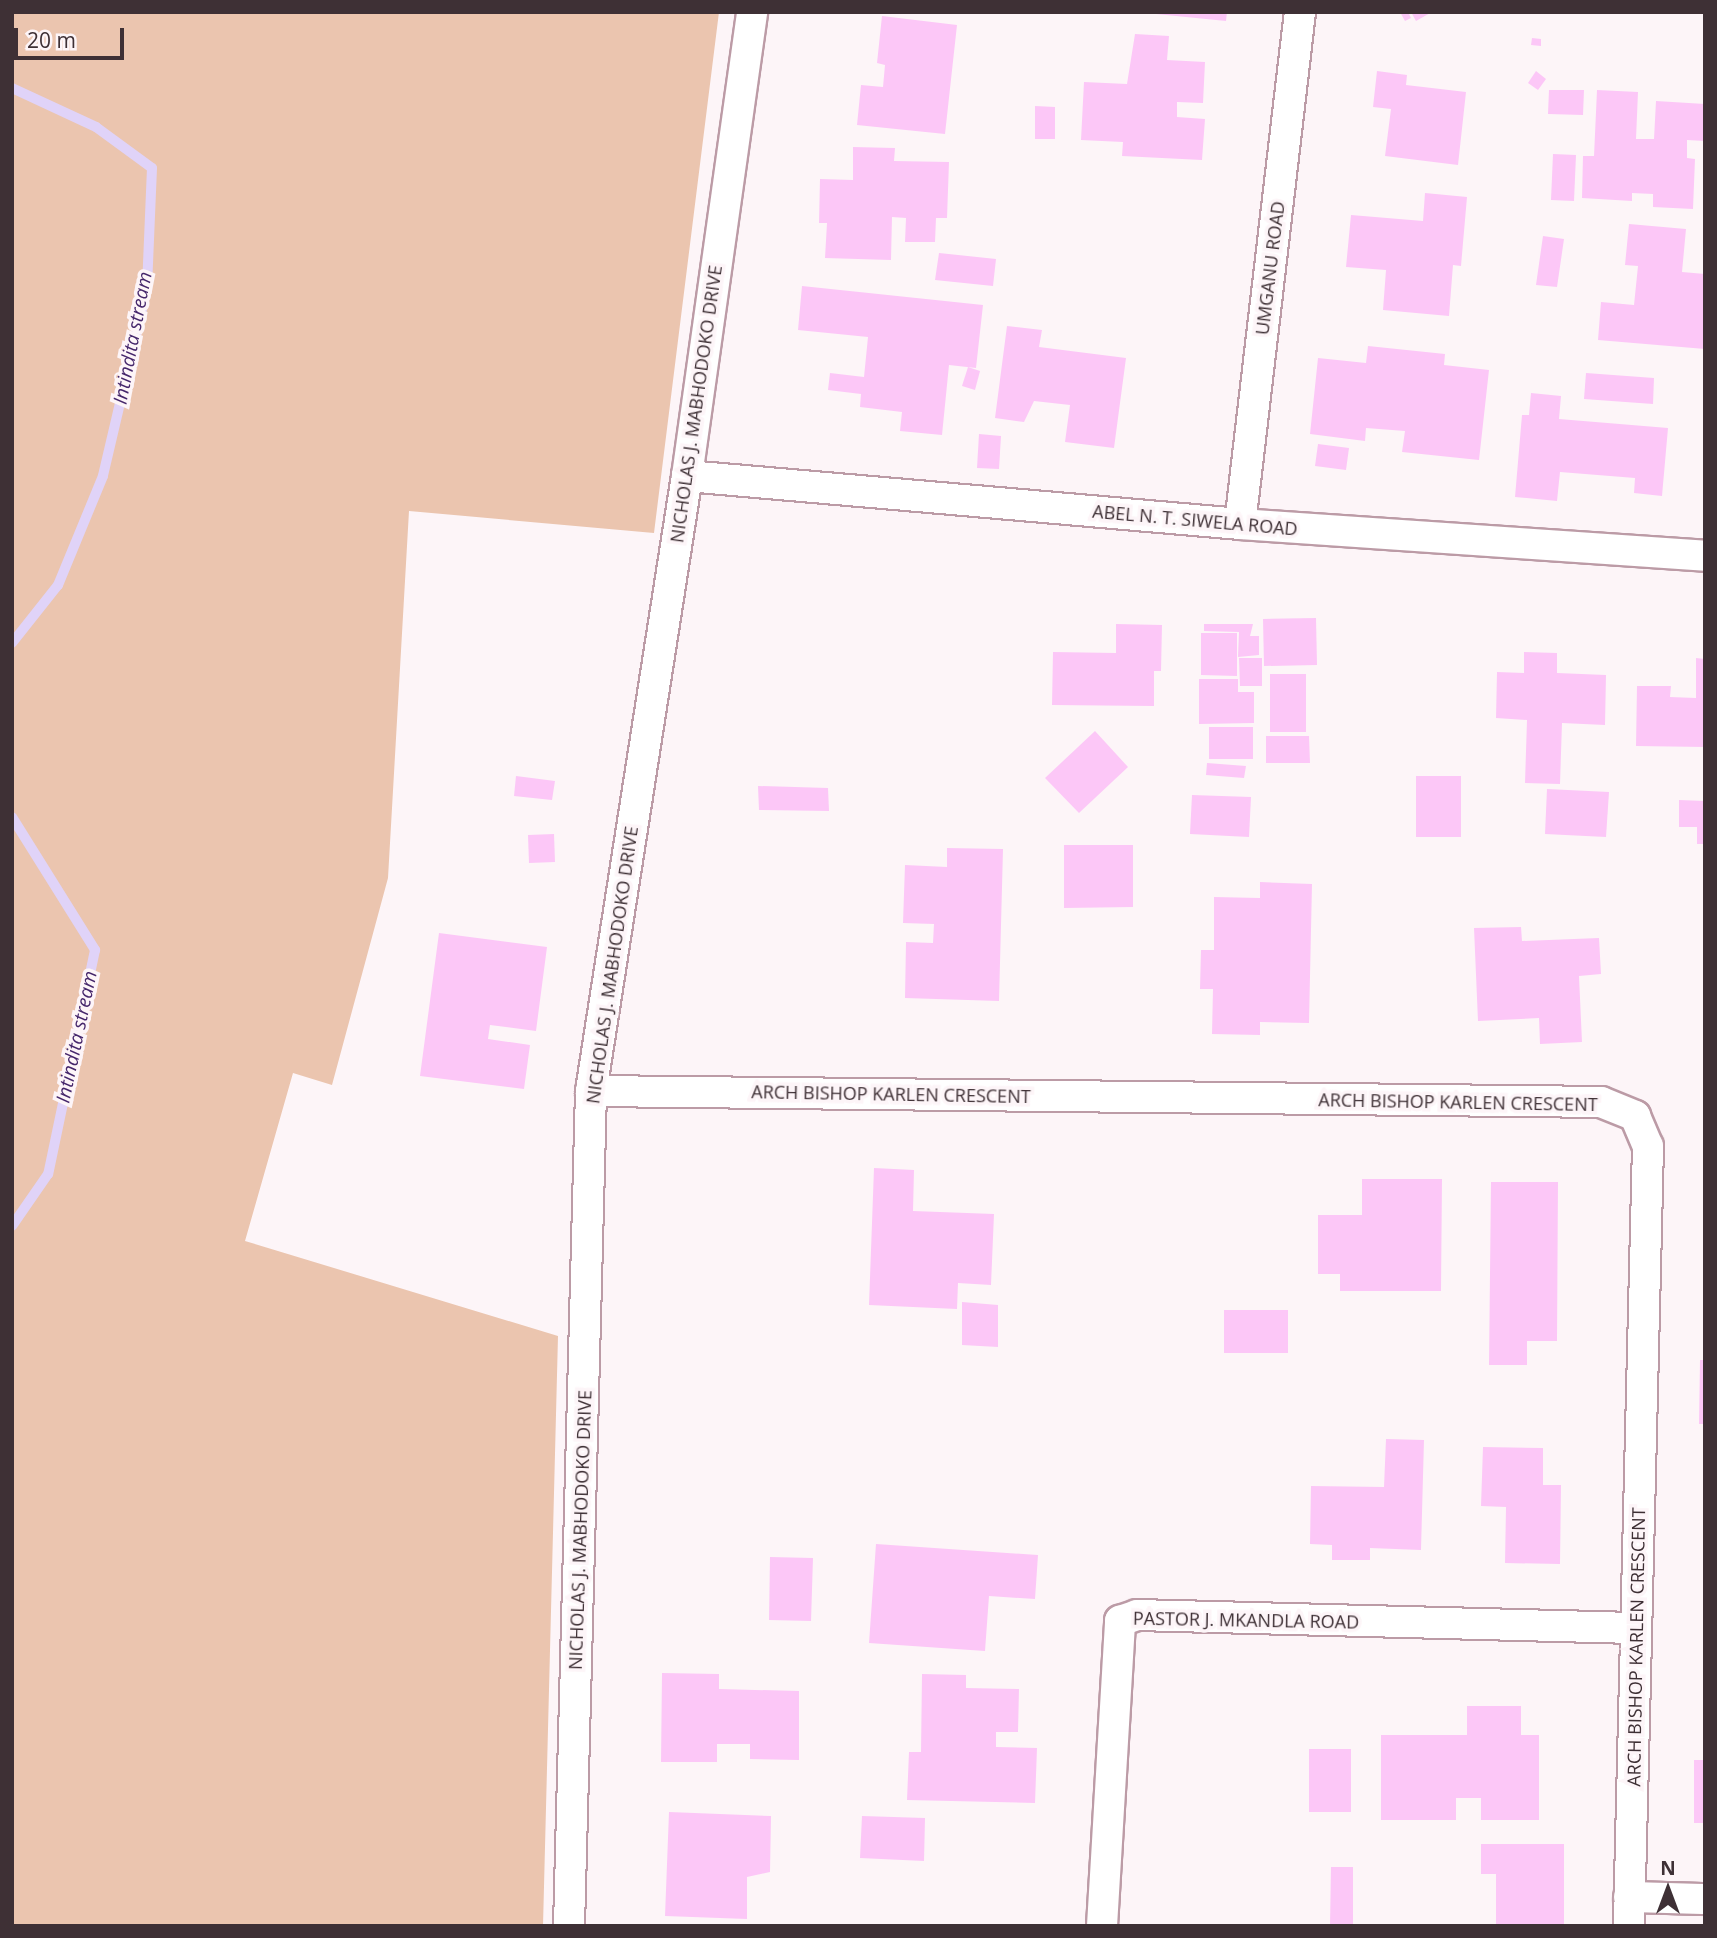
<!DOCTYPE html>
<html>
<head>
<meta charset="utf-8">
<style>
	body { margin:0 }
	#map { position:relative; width:1717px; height:1938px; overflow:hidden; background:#fdf5f8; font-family:"Open Sans",sans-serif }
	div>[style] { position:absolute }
	.green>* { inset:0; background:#ebc5af }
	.stream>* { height:10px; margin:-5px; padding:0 5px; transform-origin:5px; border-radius:5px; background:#e0d3f8 }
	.building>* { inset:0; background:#fcc7f7 }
	.roads { filter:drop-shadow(2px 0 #bc9ba6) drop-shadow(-2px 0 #bc9ba6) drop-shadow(0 2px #bc9ba6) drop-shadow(0 -2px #bc9ba6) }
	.minor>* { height:30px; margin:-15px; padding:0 15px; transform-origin:15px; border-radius:15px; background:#fff }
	span { translate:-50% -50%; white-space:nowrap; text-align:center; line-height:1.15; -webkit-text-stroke:7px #fdf5f8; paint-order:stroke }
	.street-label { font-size:18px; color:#3e3035 }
	.water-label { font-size:19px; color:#45266b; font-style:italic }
	.frame { position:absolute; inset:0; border:14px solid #3e3035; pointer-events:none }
	.north { position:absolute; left:1633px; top:1854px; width:70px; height:70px; -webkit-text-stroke:5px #fdf5f8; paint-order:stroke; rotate:0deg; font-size:19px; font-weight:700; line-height:28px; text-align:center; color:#3e3035 }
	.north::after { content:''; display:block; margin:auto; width:24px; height:32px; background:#3e3035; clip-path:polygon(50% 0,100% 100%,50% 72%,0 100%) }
	.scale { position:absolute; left:14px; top:28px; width:110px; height:32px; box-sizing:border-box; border:4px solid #3e3035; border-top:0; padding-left:9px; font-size:21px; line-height:24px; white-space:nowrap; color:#3e3035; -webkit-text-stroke:5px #fdf5f8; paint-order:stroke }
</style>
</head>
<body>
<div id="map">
	<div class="green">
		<i style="clip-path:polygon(12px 12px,719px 12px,654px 533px,409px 511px,388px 878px,332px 1085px,293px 1073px,245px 1241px,558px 1336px,543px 1926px,12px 1926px)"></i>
	</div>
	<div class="stream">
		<i style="left:12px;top:88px;width:93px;rotate:24.9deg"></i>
		<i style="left:96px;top:127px;width:69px;rotate:36.2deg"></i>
		<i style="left:152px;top:168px;width:120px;rotate:92.4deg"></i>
		<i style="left:147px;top:288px;width:193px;rotate:103.2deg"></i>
		<i style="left:103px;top:476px;width:118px;rotate:112.4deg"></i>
		<i style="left:58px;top:585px;width:74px;rotate:128.4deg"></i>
		<i style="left:12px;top:817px;width:157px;rotate:58deg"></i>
		<i style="left:95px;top:950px;width:229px;rotate:101.8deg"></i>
		<i style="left:48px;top:1174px;width:63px;rotate:124.7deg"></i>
	</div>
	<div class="building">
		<i style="clip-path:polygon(1136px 12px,1227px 12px,1226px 21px)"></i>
		<i style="clip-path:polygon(1400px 12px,1408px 12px,1411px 18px,1405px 21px)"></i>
		<i style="clip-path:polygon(1411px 12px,1432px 12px,1416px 21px)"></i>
		<i style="clip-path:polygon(882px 16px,957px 25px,945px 134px,857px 125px,861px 85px,883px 87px,885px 65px,877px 63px)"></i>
		<i style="clip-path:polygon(1135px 34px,1169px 36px,1167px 60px,1205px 62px,1203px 103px,1177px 102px,1177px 117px,1205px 119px,1202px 160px,1122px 156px,1123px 142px,1081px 140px,1084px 82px,1127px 84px)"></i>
		<i style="clip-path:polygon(1532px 38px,1541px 39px,1541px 46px,1531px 45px)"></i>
		<i style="clip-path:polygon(1377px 71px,1407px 75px,1406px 85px,1466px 92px,1458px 165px,1385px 156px,1391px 109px,1373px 107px)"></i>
		<i style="clip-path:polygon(1536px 71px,1546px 79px,1538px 90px,1528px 83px)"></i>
		<i style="clip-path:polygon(1549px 90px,1584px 90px,1583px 115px,1548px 114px)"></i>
		<i style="clip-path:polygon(1597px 90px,1638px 92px,1636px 139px,1654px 139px,1656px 101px,1705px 104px,1705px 141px,1687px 140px,1687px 158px,1695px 159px,1693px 209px,1653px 207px,1653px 194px,1632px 193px,1632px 201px,1582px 198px,1583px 156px,1594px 156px)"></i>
		<i style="clip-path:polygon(1035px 106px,1055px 107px,1055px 139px,1035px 139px)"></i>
		<i style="clip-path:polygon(853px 147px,895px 148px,894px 161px,949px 162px,947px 218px,936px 218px,935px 242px,905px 242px,906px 218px,892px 217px,891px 260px,825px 258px,827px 223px,819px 223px,820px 179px,853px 180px)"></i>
		<i style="clip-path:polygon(1553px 154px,1576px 155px,1574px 201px,1551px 200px)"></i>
		<i style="clip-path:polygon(1425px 193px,1467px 197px,1461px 266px,1453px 265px,1449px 316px,1383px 310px,1386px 270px,1346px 267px,1351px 215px,1423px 221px)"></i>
		<i style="clip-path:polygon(1629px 224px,1686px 229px,1682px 272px,1705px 274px,1705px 349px,1598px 340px,1601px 302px,1634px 305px,1638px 266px,1625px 265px)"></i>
		<i style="clip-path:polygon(1543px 236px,1564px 239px,1557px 287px,1536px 285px)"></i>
		<i style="clip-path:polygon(939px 253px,996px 259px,993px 286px,935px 280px)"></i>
		<i style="clip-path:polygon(802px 286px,983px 305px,976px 368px,949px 365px,942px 435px,900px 431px,902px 412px,860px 407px,861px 394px,828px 390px,830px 373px,864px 377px,868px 337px,798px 330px)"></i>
		<i style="clip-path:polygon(1007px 326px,1042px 330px,1039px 347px,1126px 358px,1114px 448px,1065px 442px,1070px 405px,1034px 401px,1024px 422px,995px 418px)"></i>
		<i style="clip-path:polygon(1368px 346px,1445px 354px,1444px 365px,1489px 370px,1479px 460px,1402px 452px,1405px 431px,1366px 428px,1365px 441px,1310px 434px,1318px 358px,1366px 363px)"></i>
		<i style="clip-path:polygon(968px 367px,980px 371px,975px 390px,962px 386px)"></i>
		<i style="clip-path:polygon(1586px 373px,1654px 378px,1653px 404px,1584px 399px)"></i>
		<i style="clip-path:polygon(1531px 393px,1561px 396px,1559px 419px,1668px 428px,1662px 496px,1634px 493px,1635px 478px,1560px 472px,1557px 501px,1515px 497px,1522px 415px,1529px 415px)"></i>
		<i style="clip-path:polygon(979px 434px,1001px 436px,999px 469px,977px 468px)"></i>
		<i style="clip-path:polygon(1318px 444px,1349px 448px,1346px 470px,1315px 466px)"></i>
		<i style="clip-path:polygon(1316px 618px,1317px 665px,1264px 666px,1263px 619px)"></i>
		<i style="clip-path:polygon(1116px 624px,1162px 625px,1161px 671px,1154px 671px,1154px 706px,1052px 705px,1053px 652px,1116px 653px)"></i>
		<i style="clip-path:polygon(1204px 624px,1253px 624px,1250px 636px,1259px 636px,1259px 655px,1238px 657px,1239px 632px,1204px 631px)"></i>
		<i style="clip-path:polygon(1201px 633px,1237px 633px,1237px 676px,1201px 675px)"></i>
		<i style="clip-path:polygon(1524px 652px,1557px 653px,1557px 673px,1606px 675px,1605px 725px,1562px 723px,1560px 784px,1525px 783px,1527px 720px,1496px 718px,1497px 672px,1524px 673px)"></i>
		<i style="clip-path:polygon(1239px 658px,1262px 658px,1262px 686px,1240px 686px)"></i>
		<i style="clip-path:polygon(1696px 658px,1705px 659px,1705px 747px,1636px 746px,1637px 686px,1671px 686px,1670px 697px,1696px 698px)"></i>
		<i style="clip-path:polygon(1270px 674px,1306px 674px,1306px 732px,1270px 732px)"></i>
		<i style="clip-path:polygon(1199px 679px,1238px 679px,1238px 692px,1254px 692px,1254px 723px,1199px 724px)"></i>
		<i style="clip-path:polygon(1209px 727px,1253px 727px,1253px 759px,1209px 759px)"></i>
		<i style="clip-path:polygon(1095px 731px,1128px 767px,1079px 813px,1045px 778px)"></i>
		<i style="clip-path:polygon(1266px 736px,1309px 736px,1310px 763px,1266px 763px)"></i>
		<i style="clip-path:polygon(1207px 763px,1246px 766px,1244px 778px,1206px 775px)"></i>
		<i style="clip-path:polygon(516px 776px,555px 781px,552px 800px,514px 796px)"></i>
		<i style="clip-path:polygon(1416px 776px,1461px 776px,1461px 837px,1416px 837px)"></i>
		<i style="clip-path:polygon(758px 786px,828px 788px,829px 811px,759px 810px)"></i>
		<i style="clip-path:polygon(1547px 789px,1609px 792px,1606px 837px,1545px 834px)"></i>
		<i style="clip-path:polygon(1192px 795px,1251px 797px,1249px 837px,1190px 834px)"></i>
		<i style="clip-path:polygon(1679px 800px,1705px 801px,1705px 844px,1697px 844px,1697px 827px,1679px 827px)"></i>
		<i style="clip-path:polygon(554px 834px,555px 862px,529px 863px,528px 835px)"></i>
		<i style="clip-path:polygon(1064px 845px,1133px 845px,1133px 907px,1064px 908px)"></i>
		<i style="clip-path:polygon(947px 848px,1003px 849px,999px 1001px,905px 998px,906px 942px,933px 943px,934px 924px,903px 923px,905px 865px,947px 867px)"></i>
		<i style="clip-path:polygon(1260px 882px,1312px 884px,1309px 1023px,1260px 1022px,1260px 1035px,1212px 1034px,1213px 989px,1200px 989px,1201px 950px,1214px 950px,1214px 897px,1260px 898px)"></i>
		<i style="clip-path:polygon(1521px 927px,1522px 941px,1599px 938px,1601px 974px,1579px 976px,1582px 1042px,1540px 1044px,1539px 1018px,1478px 1021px,1474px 928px)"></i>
		<i style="clip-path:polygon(439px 933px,547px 947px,536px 1031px,490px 1025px,488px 1039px,530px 1045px,524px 1089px,420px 1076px)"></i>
		<i style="clip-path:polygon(874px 1168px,914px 1170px,913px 1211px,994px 1214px,991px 1285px,958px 1283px,957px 1309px,869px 1305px)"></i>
		<i style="clip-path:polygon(1362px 1179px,1442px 1179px,1441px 1291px,1340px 1291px,1340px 1274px,1318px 1274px,1318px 1215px,1362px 1215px)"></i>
		<i style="clip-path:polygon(1491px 1182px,1558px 1182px,1557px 1341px,1527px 1341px,1527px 1365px,1489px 1365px)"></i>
		<i style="clip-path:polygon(962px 1302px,998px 1305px,998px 1347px,962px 1345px)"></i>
		<i style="clip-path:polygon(1224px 1310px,1288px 1310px,1288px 1353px,1224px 1353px)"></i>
		<i style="clip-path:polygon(1700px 1360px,1705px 1360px,1705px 1424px,1699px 1424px)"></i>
		<i style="clip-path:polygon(1386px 1439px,1424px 1440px,1421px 1550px,1370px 1548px,1370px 1560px,1332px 1560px,1332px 1545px,1310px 1544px,1311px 1486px,1384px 1487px)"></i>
		<i style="clip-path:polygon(1483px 1447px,1543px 1448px,1543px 1485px,1561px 1485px,1560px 1564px,1505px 1563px,1506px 1507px,1481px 1506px)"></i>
		<i style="clip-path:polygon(876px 1544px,1038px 1555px,1035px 1599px,989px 1596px,985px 1651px,869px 1643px)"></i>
		<i style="clip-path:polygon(770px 1557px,813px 1558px,811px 1621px,769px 1620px)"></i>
		<i style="clip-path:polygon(662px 1673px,719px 1674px,719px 1689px,799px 1691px,799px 1760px,750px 1759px,750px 1744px,717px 1744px,717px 1762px,661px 1762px)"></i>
		<i style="clip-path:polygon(922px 1674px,966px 1675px,966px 1688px,1019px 1689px,1018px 1732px,996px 1732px,996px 1747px,1037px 1748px,1035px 1803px,907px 1800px,909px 1752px,921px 1752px)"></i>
		<i style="clip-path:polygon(1467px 1706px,1521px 1706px,1521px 1735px,1539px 1735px,1539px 1820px,1481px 1820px,1481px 1798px,1456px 1798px,1456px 1820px,1381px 1820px,1381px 1735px,1467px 1735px)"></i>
		<i style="clip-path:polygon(1309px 1749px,1351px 1749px,1351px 1812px,1309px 1812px)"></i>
		<i style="clip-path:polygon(1694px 1760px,1705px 1760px,1705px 1823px,1694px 1823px)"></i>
		<i style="clip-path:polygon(669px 1812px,771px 1816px,770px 1872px,747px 1877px,747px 1919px,665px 1916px)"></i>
		<i style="clip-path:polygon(862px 1816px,925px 1818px,924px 1861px,860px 1858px)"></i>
		<i style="clip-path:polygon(1481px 1844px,1564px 1844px,1564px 1926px,1496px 1926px,1496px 1874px,1481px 1874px)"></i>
		<i style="clip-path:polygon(1331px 1867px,1353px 1867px,1353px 1926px,1330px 1926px)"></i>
	</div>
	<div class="roads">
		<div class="minor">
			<i style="left:687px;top:476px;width:555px;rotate:4.96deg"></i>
			<i style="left:1240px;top:524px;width:466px;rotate:3.9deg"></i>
			<i style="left:1240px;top:524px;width:516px;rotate:-83.32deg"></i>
			<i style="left:591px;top:1091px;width:1010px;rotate:0.62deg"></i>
			<i style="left:1601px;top:1102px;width:37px;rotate:22deg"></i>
			<i style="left:1635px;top:1116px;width:33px;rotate:67deg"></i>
			<i style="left:1648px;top:1146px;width:780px;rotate:91.4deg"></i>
			<i style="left:1629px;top:1897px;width:76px;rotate:1.5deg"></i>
			<i style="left:569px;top:1926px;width:835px;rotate:-88.49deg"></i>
			<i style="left:591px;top:1091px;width:622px;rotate:-81.13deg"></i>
			<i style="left:687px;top:476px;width:469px;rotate:-82deg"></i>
			<i style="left:1102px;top:1926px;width:306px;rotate:-86.6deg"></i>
			<i style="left:1120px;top:1621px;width:18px;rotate:-19deg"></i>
			<i style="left:1137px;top:1615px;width:499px;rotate:1.5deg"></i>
		</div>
	</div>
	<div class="street-label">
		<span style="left:1270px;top:268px;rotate:-83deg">UMGANU ROAD</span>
		<span style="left:696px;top:404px;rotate:-82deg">NICHOLAS J. MABHODOKO DRIVE</span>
		<span style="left:1195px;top:520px;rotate:5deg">ABEL N. T. SIWELA ROAD</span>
		<span style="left:612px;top:965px;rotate:-82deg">NICHOLAS J. MABHODOKO DRIVE</span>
		<span style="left:891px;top:1094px;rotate:1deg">ARCH BISHOP KARLEN CRESCENT</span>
		<span style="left:1458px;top:1102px;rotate:1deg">ARCH BISHOP KARLEN CRESCENT</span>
		<span style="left:580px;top:1530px;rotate:-88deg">NICHOLAS J. MABHODOKO DRIVE</span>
		<span style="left:1246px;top:1620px;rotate:1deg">PASTOR J. MKANDLA ROAD</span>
		<span style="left:1636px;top:1647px;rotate:-89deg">ARCH BISHOP KARLEN CRESCENT</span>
	</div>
	<div class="water-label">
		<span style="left:133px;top:338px;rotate:-79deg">Intindita stream</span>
		<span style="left:77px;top:1037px;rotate:-78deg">Intindita stream</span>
	</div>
	<div class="frame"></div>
	<div class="north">N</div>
	<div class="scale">20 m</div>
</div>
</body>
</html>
